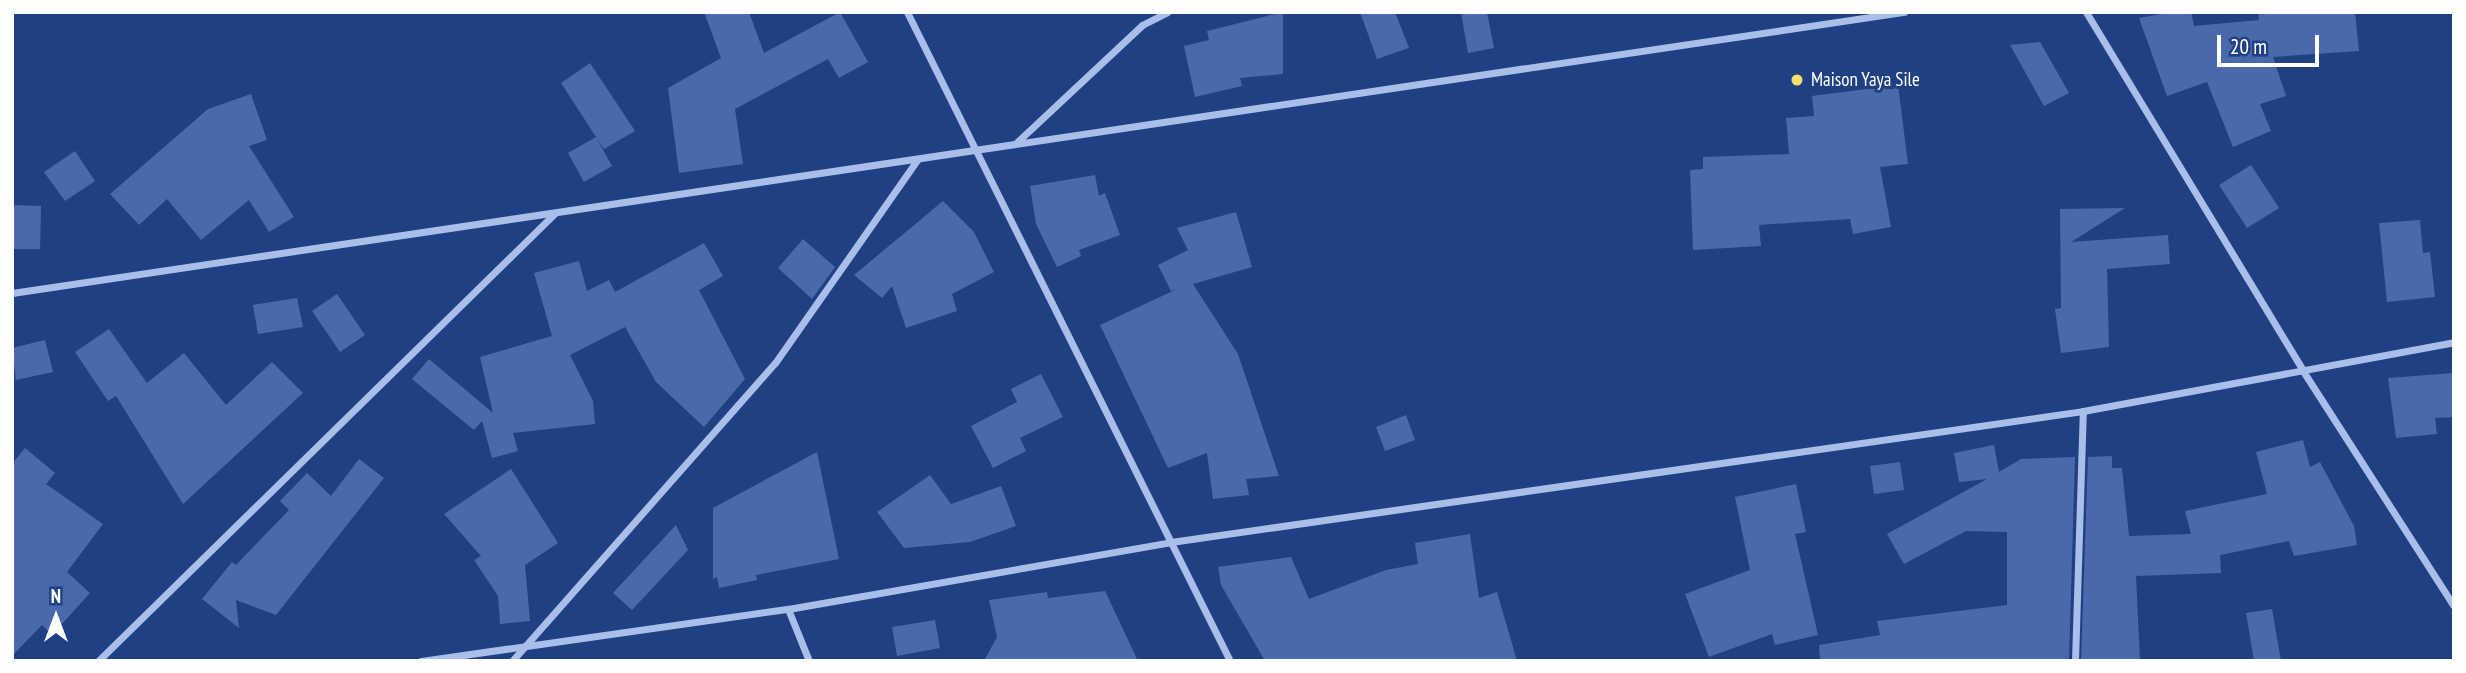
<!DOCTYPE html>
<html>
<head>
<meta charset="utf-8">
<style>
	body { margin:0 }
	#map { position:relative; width:2466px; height:673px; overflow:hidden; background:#204084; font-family:"PT Sans Narrow",sans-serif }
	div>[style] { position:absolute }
	.building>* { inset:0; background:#4969ac }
	.street>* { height:7px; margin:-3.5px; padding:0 3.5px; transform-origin:3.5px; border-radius:3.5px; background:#a9bee9 }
	.dots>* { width:19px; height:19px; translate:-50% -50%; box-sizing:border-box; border:4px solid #204084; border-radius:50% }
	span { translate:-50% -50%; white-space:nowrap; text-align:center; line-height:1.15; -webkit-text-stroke:6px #204084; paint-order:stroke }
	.poi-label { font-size:19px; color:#fff }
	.left { translate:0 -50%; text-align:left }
	.frame { position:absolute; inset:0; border:14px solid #fff; pointer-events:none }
	.north { position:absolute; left:21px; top:582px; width:70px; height:70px; -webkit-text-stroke:5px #204084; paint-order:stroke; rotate:0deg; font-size:19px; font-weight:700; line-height:28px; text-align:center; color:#fff }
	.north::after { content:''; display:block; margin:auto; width:24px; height:32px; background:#fff; clip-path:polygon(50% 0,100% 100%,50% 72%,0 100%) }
	.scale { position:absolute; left:2217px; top:35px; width:102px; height:32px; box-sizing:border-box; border:4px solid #fff; border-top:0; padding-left:9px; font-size:21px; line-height:24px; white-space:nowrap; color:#fff; -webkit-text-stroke:5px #204084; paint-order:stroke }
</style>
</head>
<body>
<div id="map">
	<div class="building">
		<i style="clip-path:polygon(704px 12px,749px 12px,764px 53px,840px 12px,868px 62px,839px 78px,828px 59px,735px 109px,743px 164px,679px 173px,668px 88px,721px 58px)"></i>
		<i style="clip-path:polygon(1283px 12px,1283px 74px,1240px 78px,1242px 86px,1195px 97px,1184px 46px,1209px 40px,1207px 31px)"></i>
		<i style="clip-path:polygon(1360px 12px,1395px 12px,1409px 48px,1377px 59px)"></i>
		<i style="clip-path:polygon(1461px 12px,1487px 12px,1494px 48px,1468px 53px)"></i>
		<i style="clip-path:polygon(2172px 12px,2191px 12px,2194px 26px,2259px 20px,2258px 14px,2355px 12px,2359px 51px,2273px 57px,2286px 96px,2260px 104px,2271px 131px,2233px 147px,2207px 82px,2167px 96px,2139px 18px)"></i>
		<i style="clip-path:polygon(2040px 42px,2069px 93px,2044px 106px,2010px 45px)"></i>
		<i style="clip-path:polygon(590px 63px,635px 131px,604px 149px,597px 139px,612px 166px,584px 182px,568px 153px,596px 137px,561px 83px)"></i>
		<i style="clip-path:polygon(1898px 85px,1908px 164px,1880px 167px,1891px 227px,1853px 234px,1850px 219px,1759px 225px,1761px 246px,1693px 250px,1690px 170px,1703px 169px,1703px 157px,1789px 154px,1786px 118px,1814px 116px,1812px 96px)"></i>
		<i style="clip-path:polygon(251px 94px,267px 140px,249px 146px,294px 217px,269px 232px,249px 200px,201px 240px,167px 199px,139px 225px,110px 194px,208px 109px)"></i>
		<i style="clip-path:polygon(75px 151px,95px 181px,65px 201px,44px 172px)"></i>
		<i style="clip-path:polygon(2251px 165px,2279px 208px,2247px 228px,2219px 185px)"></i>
		<i style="clip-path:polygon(1095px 175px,1099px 196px,1105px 193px,1120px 235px,1079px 250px,1081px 256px,1057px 267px,1036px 224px,1030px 186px)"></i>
		<i style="clip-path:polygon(943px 201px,974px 232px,994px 272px,952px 294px,957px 311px,906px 328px,892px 286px,882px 298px,854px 275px)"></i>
		<i style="clip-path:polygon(12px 205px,41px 206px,40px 249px,12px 249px)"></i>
		<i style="clip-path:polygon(2125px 208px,2071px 242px,2168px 235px,2170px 264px,2107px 269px,2109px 347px,2061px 353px,2055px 309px,2061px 308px,2060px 209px)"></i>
		<i style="clip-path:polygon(1236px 212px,1252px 267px,1193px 284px,1238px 354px,1279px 476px,1246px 479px,1249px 495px,1213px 499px,1207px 453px,1168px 468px,1100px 325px,1177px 289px,1171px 291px,1158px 265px,1188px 250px,1177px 228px)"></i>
		<i style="clip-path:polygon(2420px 220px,2423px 253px,2430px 252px,2435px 297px,2387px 302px,2379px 223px)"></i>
		<i style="clip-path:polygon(803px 239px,835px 267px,812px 299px,778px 268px)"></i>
		<i style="clip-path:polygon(704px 243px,723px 276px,699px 290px,745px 379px,704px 427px,656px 382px,625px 327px,570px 355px,593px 401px,595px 424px,513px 433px,518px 451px,492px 458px,482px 421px,474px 430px,412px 379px,429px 359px,493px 413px,480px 357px,552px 336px,534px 273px,579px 261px,587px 291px,609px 280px,615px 292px)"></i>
		<i style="clip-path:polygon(337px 294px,365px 335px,340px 352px,312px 311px)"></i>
		<i style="clip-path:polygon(297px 298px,303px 327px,258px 334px,253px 305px)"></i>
		<i style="clip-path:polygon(109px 329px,147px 383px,184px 353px,226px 405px,272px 362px,303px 393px,183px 504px,116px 396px,108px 401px,75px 352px)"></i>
		<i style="clip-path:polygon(45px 340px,53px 372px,16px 380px,12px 348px)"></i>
		<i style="clip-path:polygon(2454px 373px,2454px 417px,2435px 418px,2437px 434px,2396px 438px,2388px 378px)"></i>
		<i style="clip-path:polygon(1041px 374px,1063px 417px,1020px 438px,1026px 451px,993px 468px,971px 426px,1017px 402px,1011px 389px)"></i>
		<i style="clip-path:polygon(1406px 415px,1415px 440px,1385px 451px,1376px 427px)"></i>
		<i style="clip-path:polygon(2303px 440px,2310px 467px,2320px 462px,2354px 526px,2357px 545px,2294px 556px,2289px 541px,2220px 555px,2221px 573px,2136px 576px,2140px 661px,2081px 661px,2088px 457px,2112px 456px,2112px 468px,2122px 468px,2129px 536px,2191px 534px,2185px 511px,2267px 494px,2256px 452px)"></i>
		<i style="clip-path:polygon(1994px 445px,1999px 472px,2021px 459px,2075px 457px,2069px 661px,1820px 661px,1819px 645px,1880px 635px,1877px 621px,2007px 605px,2007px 532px,1966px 531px,1904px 564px,1887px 534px,1987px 479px,1959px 482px,1954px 453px)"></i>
		<i style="clip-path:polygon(25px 448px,55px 473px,46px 484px,103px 524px,67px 572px,90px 593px,52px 635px,42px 625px,12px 656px,12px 464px)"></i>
		<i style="clip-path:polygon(817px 452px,839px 559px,756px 575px,757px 580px,719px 588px,717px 577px,713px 579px,713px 508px)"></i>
		<i style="clip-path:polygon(359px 459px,384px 478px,276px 615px,236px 600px,239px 628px,202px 599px,232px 562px,236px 565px,289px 510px,280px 501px,307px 473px,331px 496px)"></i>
		<i style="clip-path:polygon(1900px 462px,1904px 490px,1874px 494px,1870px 466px)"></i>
		<i style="clip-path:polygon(511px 469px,558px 543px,525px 565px,530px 621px,500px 624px,498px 596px,474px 560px,481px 556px,444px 514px)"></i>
		<i style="clip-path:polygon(930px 475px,951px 504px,1001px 486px,1016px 526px,970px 542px,904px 548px,877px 512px)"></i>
		<i style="clip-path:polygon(1796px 484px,1806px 532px,1795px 534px,1818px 635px,1775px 645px,1772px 634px,1709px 657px,1685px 594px,1750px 570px,1735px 497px)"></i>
		<i style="clip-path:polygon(676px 525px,688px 550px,632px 610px,613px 593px)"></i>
		<i style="clip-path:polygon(1470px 534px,1479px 598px,1497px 592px,1517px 661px,1265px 661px,1221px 585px,1218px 567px,1291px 557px,1309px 599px,1386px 570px,1418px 564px,1415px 543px)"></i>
		<i style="clip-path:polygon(1105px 591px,1138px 661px,984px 661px,997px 637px,989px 600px,1047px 592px,1048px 598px)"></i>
		<i style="clip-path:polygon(2272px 609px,2281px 661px,2254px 661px,2246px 613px)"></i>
		<i style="clip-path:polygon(935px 620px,940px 648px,897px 656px,892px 627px)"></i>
	</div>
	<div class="street">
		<i style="left:907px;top:12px;width:725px;rotate:63.54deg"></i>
		<i style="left:2086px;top:12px;width:419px;rotate:58.8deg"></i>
		<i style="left:2303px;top:371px;width:279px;rotate:57.3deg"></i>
		<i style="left:1015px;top:144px;width:174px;rotate:-43.1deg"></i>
		<i style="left:1142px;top:25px;width:28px;rotate:-27deg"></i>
		<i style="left:12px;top:293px;width:1913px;rotate:-8.45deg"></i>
		<i style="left:788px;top:609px;width:56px;rotate:68deg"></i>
		<i style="left:98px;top:661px;width:640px;rotate:-44.43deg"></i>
		<i style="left:421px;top:661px;width:371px;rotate:-8.1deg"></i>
		<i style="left:788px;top:609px;width:389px;rotate:-9.9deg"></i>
		<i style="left:1171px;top:542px;width:921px;rotate:-8.17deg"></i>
		<i style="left:2083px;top:411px;width:377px;rotate:-10.5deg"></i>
		<i style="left:512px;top:661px;width:397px;rotate:-48.6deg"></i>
		<i style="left:775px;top:363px;width:248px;rotate:-55deg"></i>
		<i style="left:2075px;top:661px;width:250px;rotate:-88.2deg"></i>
	</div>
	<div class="dots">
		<i style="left:1797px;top:80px;background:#f6df6a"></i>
	</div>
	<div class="poi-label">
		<span class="left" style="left:1811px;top:80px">Maison Yaya Sile</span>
	</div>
	<div class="frame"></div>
	<div class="north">N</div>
	<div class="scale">20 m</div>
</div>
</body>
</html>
